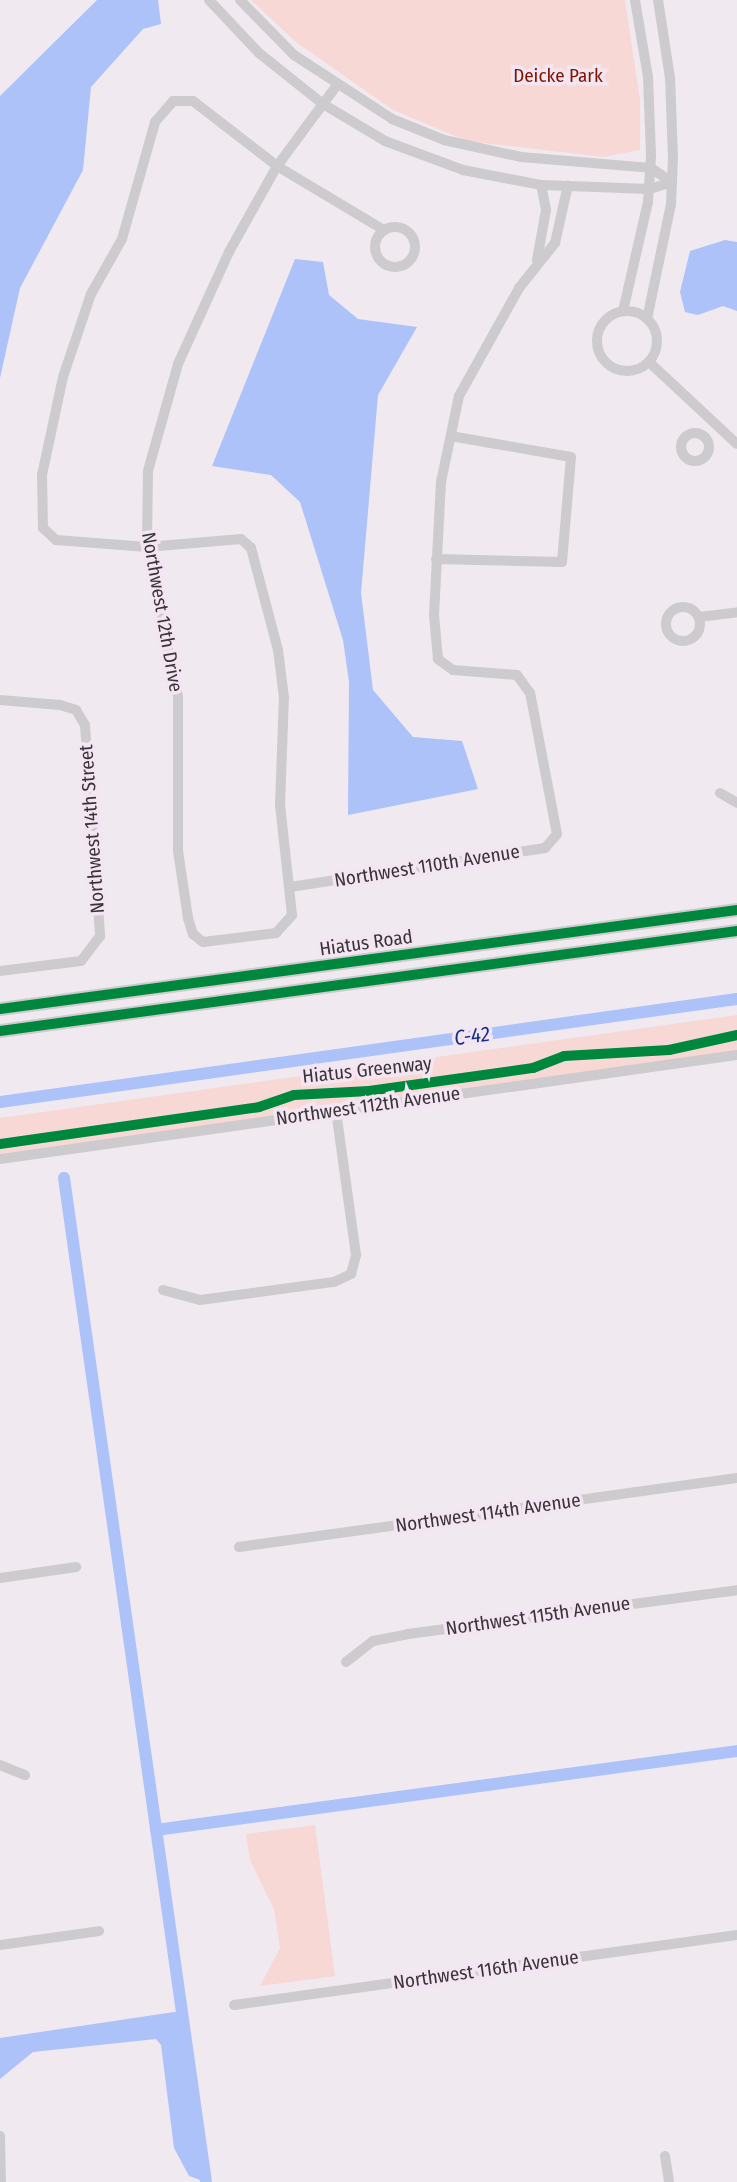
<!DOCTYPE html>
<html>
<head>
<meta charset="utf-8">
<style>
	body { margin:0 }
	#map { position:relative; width:737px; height:2182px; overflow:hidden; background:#f0e9ef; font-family:"Fira Sans Condensed",sans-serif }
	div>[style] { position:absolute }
	.green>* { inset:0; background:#f7d8d5 }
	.water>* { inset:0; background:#acc2f8 }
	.canal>* { height:12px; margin:-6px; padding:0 6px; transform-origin:6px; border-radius:6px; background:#acc2f8 }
	.street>* { height:10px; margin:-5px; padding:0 5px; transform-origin:5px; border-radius:5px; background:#cdcbcd }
	.street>.ring { margin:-5px; padding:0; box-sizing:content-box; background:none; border:10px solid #cdcbcd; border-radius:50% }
	.secondary>* { height:14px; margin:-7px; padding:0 7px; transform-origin:7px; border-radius:7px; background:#cdcbcd }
	.cycleway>* { height:10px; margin:-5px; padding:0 5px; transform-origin:5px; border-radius:5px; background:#00873e }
	span { translate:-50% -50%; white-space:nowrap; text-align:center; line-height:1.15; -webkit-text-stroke:7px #f3e6f2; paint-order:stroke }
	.park-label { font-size:19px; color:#7f1300 }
	.street-label { font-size:19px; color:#393438 }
	.water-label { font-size:21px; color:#133184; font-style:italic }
</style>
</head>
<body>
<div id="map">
	<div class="green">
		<i style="clip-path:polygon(251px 0,625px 0,640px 100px,640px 150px,603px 157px,467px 141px,393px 110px,296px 42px)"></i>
		<i style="clip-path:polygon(737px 1015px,737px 1051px,0 1154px,0 1118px)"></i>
		<i style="clip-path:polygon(315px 1825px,335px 1976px,260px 1986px,280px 1948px,274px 1909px,250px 1860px,246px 1834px)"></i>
	</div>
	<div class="water">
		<i style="clip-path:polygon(97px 0,158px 0,161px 24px,143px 29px,91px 87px,83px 170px,20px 288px,0 378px,0 96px)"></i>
		<i style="clip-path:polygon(725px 240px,737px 242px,737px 311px,723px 306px,698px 315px,685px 312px,680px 292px,690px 251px)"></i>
		<i style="clip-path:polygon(295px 259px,323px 262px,329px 295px,358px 319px,417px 327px,378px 395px,361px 593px,373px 690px,413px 737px,462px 741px,478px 789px,348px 815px,349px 682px,343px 640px,300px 502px,271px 475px,212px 466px)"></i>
		<i style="clip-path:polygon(181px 2011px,206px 2182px,189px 2176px,174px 2148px,161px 2045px,156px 2039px,33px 2052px,0 2079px,0 2038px)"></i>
	</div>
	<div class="canal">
		<i style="left:0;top:1102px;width:744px;rotate:-7.96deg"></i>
		<i style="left:64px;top:1178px;width:1014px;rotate:81.95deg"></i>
		<i style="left:156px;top:1830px;width:586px;rotate:-7.74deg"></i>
	</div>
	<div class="street">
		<i style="left:209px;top:0;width:73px;rotate:46.7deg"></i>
		<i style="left:259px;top:53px;width:82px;rotate:38.6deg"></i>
		<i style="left:323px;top:104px;width:72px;rotate:30.8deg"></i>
		<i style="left:385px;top:141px;width:83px;rotate:20.4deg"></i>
		<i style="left:463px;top:170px;width:79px;rotate:10.9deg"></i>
		<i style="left:541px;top:185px;width:109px;rotate:2.1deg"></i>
		<i style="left:650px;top:189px;width:23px;rotate:-18deg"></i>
		<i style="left:240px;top:0;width:77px;rotate:45.5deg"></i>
		<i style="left:294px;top:55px;width:117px;rotate:33.1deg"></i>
		<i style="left:392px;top:119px;width:56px;rotate:22deg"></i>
		<i style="left:444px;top:140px;width:79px;rotate:12.4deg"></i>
		<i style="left:521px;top:157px;width:130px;rotate:4.8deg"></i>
		<i style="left:651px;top:168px;width:25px;rotate:34deg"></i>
		<i style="left:337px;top:85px;width:101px;rotate:126.5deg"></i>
		<i style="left:277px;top:166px;width:98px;rotate:119.2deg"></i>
		<i style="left:229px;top:252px;width:123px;rotate:114.5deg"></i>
		<i style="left:178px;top:364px;width:111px;rotate:105.7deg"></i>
		<i style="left:148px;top:471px;width:76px;rotate:90.8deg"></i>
		<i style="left:147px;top:547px;width:153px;rotate:78.3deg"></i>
		<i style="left:178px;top:697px;width:154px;rotate:90deg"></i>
		<i style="left:178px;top:851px;width:68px;rotate:81.5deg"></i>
		<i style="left:188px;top:918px;width:17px;rotate:73deg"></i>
		<i style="left:193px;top:934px;width:13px;rotate:39deg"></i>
		<i style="left:203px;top:942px;width:74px;rotate:-7deg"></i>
		<i style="left:276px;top:933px;width:24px;rotate:-48deg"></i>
		<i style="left:292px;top:915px;width:111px;rotate:-96.2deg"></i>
		<i style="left:280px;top:805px;width:107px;rotate:-87.9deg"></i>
		<i style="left:284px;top:698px;width:48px;rotate:-97.1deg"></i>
		<i style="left:278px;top:650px;width:106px;rotate:-104.8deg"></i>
		<i style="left:251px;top:548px;width:13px;rotate:-138deg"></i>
		<i style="left:241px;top:539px;width:94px;rotate:175.1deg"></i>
		<i style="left:147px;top:547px;width:91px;rotate:-175.6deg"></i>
		<i style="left:56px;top:540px;width:18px;rotate:-137deg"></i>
		<i style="left:43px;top:528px;width:53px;rotate:-91.1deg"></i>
		<i style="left:42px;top:475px;width:100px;rotate:-77.9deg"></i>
		<i style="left:63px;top:377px;width:88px;rotate:-71.4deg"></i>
		<i style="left:91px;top:294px;width:63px;rotate:-60.6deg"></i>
		<i style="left:122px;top:239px;width:122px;rotate:-74.2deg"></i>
		<i style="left:155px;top:122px;width:28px;rotate:-49deg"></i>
		<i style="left:173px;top:101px;width:20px"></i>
		<i style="left:193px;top:101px;width:106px;rotate:37.7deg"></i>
		<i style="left:277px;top:166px;width:125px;rotate:30.9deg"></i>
		<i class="ring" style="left:375px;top:227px;width:30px;height:30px"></i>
		<i style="left:537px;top:260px;width:51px;rotate:-79.8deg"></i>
		<i style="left:546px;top:210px;width:25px;rotate:-101deg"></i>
		<i style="left:623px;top:311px;width:112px;rotate:-77.1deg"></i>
		<i style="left:648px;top:202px;width:47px;rotate:-86.3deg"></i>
		<i style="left:651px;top:155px;width:78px;rotate:-92.2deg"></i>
		<i style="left:648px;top:77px;width:78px;rotate:-99.6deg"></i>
		<i class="ring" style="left:597px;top:311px;width:50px;height:50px"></i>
		<i style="left:647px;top:319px;width:117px;rotate:-78.2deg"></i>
		<i style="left:671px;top:204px;width:46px;rotate:-87.5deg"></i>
		<i style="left:673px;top:158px;width:80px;rotate:-92.1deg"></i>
		<i style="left:670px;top:78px;width:79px;rotate:-98.7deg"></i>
		<i style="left:649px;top:362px;width:120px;rotate:43deg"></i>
		<i class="ring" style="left:681px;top:433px;width:18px;height:18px"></i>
		<i style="left:436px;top:559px;width:126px;rotate:1.4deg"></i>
		<i style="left:562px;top:562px;width:105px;rotate:-85.1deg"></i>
		<i style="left:571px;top:457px;width:122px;rotate:-170.1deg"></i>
		<i class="ring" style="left:666px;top:607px;width:24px;height:24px"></i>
		<i style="left:699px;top:617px;width:38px;rotate:-7deg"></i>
		<i style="left:0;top:700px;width:60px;rotate:4.8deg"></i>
		<i style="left:60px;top:705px;width:17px;rotate:17deg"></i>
		<i style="left:76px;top:710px;width:17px;rotate:59deg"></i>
		<i style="left:85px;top:725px;width:212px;rotate:85.9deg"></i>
		<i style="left:100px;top:936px;width:31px;rotate:127deg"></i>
		<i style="left:81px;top:961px;width:82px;rotate:173deg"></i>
		<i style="left:720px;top:793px;width:20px;rotate:30deg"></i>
		<i style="left:290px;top:887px;width:258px;rotate:-8.7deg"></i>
		<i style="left:545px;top:848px;width:18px;rotate:-49deg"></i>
		<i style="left:557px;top:834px;width:144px;rotate:-100.8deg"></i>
		<i style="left:530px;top:693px;width:22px;rotate:-126deg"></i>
		<i style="left:517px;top:675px;width:64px;rotate:-175.5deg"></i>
		<i style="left:453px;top:670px;width:19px;rotate:-144deg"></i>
		<i style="left:438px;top:659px;width:44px;rotate:-95.2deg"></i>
		<i style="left:434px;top:615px;width:133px;rotate:-87deg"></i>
		<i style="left:441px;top:482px;width:88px;rotate:-78.2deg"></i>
		<i style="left:459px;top:396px;width:124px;rotate:-60.9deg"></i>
		<i style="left:519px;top:288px;width:58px;rotate:-51.3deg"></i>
		<i style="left:555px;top:243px;width:59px;rotate:-77.4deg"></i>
		<i style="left:0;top:1159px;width:744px;rotate:-8.03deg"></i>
		<i style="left:163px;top:1290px;width:38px;rotate:15deg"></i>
		<i style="left:200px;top:1300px;width:135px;rotate:-7.7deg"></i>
		<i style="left:334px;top:1282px;width:19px;rotate:-25deg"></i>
		<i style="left:351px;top:1274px;width:20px;rotate:-75deg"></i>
		<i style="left:356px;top:1255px;width:146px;rotate:-97.9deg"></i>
		<i style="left:239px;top:1547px;width:503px;rotate:-7.89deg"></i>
		<i style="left:0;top:1578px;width:77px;rotate:-8.2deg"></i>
		<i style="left:346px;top:1662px;width:34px;rotate:-38deg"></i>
		<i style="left:373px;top:1641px;width:36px;rotate:-11deg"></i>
		<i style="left:408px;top:1634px;width:332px;rotate:-7.6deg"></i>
		<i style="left:0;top:1765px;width:27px;rotate:22deg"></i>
		<i style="left:0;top:1945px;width:100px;rotate:-8deg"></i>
		<i style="left:234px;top:2005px;width:508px;rotate:-7.92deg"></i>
		<i style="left:0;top:2136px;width:46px;rotate:88.8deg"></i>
		<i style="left:665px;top:2156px;width:26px;rotate:81deg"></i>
	</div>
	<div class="secondary">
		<i style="left:0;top:1009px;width:744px;rotate:-7.65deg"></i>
		<i style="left:0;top:1031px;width:744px;rotate:-7.73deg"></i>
	</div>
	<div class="cycleway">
		<i style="left:0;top:1009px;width:744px;rotate:-7.65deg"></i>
		<i style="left:0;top:1031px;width:744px;rotate:-7.73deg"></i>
		<i style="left:0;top:1144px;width:262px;rotate:-8.1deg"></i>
		<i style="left:259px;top:1107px;width:37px;rotate:-19deg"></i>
		<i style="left:294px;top:1095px;width:75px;rotate:-3.1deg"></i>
		<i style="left:369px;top:1091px;width:166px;rotate:-8deg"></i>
		<i style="left:533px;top:1068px;width:33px;rotate:-21deg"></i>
		<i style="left:564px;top:1056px;width:105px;rotate:-3.3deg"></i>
		<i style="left:669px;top:1050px;width:70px;rotate:-12.4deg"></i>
	</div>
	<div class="park-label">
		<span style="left:558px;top:76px">Deicke Park</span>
	</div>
	<div class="street-label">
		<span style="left:162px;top:612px;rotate:80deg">Northwest 12th Drive</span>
		<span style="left:92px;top:829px;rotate:-94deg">Northwest 14th Street</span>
		<span style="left:427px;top:866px;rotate:-9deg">Northwest 110th Avenue</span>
		<span style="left:366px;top:943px;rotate:-8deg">Hiatus Road</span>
		<span style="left:367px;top:1070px;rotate:-6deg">Hiatus Greenway</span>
		<span style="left:368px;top:1106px;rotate:-8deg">Northwest 112th Avenue</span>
		<span style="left:488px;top:1513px;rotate:-8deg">Northwest 114th Avenue</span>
		<span style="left:538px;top:1616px;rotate:-8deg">Northwest 115th Avenue</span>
		<span style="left:486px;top:1970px;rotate:-8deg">Northwest 116th Avenue</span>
	</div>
	<div class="water-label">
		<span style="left:472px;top:1036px;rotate:-8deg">C-42</span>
	</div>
</div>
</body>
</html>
